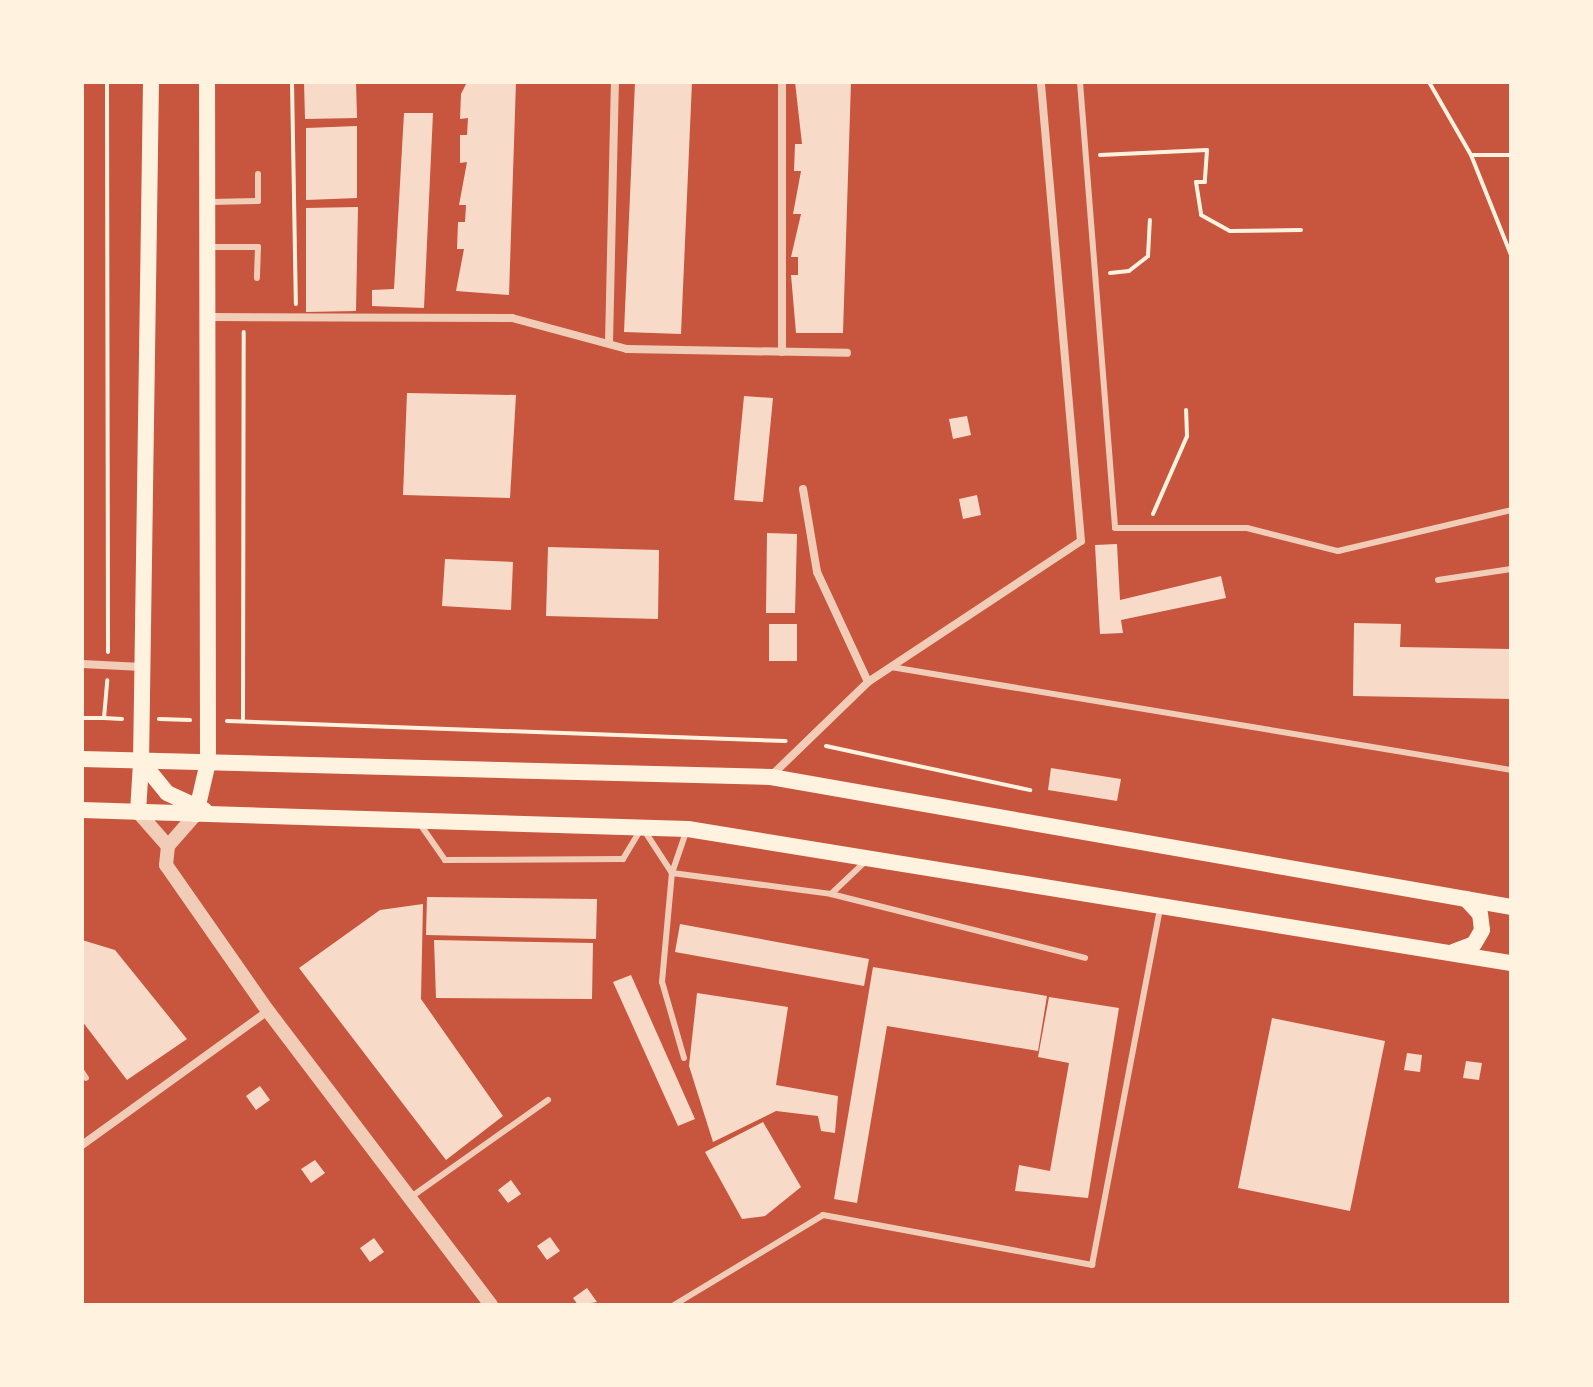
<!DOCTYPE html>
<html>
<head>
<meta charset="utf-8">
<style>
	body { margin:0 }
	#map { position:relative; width:1593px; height:1387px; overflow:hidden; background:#c8553d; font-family:Inter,sans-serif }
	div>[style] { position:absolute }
	.building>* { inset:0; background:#f7dbc8 }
	.path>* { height:4px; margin:-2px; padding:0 2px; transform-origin:2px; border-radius:2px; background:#fff3e0 }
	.service>* { height:6px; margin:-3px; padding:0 3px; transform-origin:3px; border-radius:3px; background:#f1ccb7 }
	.minor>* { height:8px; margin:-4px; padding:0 4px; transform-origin:4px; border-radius:4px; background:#f1ccb7 }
	.tertiary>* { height:14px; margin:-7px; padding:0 7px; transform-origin:7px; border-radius:7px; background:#f1ccb7 }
	.secondary>* { height:16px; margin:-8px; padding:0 8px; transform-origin:8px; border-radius:8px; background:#fff3e0 }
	span { translate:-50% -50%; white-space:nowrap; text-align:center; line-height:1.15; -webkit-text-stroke:7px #fff3e0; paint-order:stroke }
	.frame { position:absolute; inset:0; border:84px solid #fff3e0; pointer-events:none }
</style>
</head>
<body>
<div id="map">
	<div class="building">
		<i style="clip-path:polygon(304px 82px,356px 82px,357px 118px,305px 119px)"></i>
		<i style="clip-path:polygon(467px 82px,516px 82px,509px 295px,456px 291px,464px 249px,457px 249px,458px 222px,465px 222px,466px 205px,459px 205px,467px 162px,460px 163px,460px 135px,467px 135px,468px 118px,460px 119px,461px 94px)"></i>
		<i style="clip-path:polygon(635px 82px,692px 82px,681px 334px,624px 332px)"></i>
		<i style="clip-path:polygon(795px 82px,851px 82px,843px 333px,796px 333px,791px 275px,798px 275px,798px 257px,791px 257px,801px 214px,793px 214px,801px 171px,794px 171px,795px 144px,802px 144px)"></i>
		<i style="clip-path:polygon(404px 113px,433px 113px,424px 308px,372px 306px,372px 290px,394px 289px)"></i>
		<i style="clip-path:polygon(357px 126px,357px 198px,306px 200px,306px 128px)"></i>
		<i style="clip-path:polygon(358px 207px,356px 311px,306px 312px,306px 208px)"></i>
		<i style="clip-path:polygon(407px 393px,516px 395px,510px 498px,403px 495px)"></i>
		<i style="clip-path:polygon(744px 396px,773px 398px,763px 502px,734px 500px)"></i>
		<i style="clip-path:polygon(967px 416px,971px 435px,953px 439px,949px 419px)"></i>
		<i style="clip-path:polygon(977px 495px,981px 515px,963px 519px,959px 499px)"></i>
		<i style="clip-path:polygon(767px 533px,797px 534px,795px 613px,766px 613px)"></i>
		<i style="clip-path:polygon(1117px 544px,1120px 600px,1221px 576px,1226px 598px,1121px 620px,1123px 633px,1100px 634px,1095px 545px)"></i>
		<i style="clip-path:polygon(548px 547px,659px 550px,658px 619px,546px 616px)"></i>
		<i style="clip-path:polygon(445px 559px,513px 562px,511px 610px,442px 606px)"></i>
		<i style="clip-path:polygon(1354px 623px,1401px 624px,1400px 647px,1511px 649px,1511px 699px,1353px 696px)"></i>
		<i style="clip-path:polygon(769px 624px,797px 624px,797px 661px,769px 661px)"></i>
		<i style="clip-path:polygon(1051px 768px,1121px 779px,1117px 801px,1048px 790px)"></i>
		<i style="clip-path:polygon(427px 897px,597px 899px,596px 939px,426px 935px)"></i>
		<i style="clip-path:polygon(423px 904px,421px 999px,503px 1116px,446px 1160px,299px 968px,380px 910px)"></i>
		<i style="clip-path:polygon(680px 924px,869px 959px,864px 986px,675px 952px)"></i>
		<i style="clip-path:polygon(82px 940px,115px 950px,187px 1039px,127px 1080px,82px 1021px)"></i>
		<i style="clip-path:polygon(434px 940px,593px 943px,592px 999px,436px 998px)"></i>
		<i style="clip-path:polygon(873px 967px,1047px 996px,1038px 1051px,887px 1026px,857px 1203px,834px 1199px)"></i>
		<i style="clip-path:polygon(631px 975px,695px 1119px,678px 1126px,613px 982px)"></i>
		<i style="clip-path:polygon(697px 993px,788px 1007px,776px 1085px,838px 1096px,835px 1133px,821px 1131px,818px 1116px,776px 1111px,713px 1142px,689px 1066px)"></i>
		<i style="clip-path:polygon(1049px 997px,1119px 1008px,1088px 1198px,1015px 1191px,1019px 1165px,1050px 1171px,1069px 1063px,1038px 1057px)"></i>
		<i style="clip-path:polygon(1272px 1018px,1385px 1041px,1350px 1211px,1238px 1188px)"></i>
		<i style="clip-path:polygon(1407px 1053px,1422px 1055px,1420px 1072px,1404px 1070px)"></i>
		<i style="clip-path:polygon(1466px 1061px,1482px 1063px,1479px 1080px,1463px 1078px)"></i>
		<i style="clip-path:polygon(260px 1086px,270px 1100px,256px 1110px,246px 1096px)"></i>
		<i style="clip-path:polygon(763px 1122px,801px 1187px,765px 1216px,742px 1219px,705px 1152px)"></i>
		<i style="clip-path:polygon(315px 1160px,325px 1173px,311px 1183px,301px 1169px)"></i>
		<i style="clip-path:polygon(511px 1180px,521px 1194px,508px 1203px,498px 1190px)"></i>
		<i style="clip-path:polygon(550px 1237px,560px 1251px,547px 1260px,537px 1246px)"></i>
		<i style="clip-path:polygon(374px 1238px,384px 1252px,370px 1262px,360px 1248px)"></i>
		<i style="clip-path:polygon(587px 1288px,597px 1302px,578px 1305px,573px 1298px)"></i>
	</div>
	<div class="path">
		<i style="left:107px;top:82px;width:570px;rotate:89.9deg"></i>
		<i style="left:292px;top:82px;width:222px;rotate:89deg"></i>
		<i style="left:1277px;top:82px;width:9px"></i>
		<i style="left:1429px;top:82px;width:84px;rotate:60.1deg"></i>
		<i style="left:1471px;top:155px;width:108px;rotate:68.2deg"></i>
		<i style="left:1100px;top:155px;width:107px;rotate:-2.7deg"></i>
		<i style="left:1207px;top:150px;width:32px;rotate:94deg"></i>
		<i style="left:1205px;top:182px;width:9px;rotate:180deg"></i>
		<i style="left:1196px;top:182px;width:33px;rotate:81deg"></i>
		<i style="left:1201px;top:215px;width:33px;rotate:29deg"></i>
		<i style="left:1230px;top:231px;width:71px;rotate:-0.8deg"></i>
		<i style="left:1471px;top:155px;width:40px"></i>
		<i style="left:1110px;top:273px;width:19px;rotate:-6deg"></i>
		<i style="left:1129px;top:271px;width:24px;rotate:-38deg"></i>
		<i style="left:1148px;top:256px;width:36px;rotate:-87deg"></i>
		<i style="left:1153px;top:514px;width:85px;rotate:-66.4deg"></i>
		<i style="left:1187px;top:436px;width:26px;rotate:-92deg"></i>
		<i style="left:82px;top:718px;width:22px"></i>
		<i style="left:104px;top:718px;width:38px;rotate:-85deg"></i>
		<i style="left:104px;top:718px;width:18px;rotate:3deg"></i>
		<i style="left:159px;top:719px;width:31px;rotate:2deg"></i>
		<i style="left:227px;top:721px;width:559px;rotate:2.05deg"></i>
		<i style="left:243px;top:721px;width:389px;rotate:-89.9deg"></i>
		<i style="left:826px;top:746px;width:209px;rotate:12.2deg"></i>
	</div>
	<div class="service">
		<i style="left:1080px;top:82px;width:447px;rotate:85.5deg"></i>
		<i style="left:1115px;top:528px;width:132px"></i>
		<i style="left:1247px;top:528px;width:94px;rotate:14.2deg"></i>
		<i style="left:1338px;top:551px;width:178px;rotate:-13.3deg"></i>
		<i style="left:210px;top:202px;width:48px;rotate:-1.2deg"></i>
		<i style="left:258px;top:201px;width:27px;rotate:-90deg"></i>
		<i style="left:210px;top:247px;width:48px"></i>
		<i style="left:258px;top:247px;width:31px;rotate:92deg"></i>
		<i style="left:1438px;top:580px;width:74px;rotate:-8.6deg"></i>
		<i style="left:891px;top:667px;width:628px;rotate:9.43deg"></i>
		<i style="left:420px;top:824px;width:44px;rotate:55.2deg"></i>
		<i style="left:445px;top:860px;width:178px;rotate:-0.3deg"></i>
		<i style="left:623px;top:859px;width:37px;rotate:-59deg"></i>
		<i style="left:642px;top:827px;width:55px;rotate:56.9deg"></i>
		<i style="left:672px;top:873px;width:160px;rotate:7.5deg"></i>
		<i style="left:831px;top:894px;width:50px;rotate:-43.4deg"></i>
		<i style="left:831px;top:894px;width:262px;rotate:14.1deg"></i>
		<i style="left:684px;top:1058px;width:79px;rotate:-106.1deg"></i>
		<i style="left:662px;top:982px;width:109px;rotate:-84.8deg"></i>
		<i style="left:672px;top:873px;width:43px;rotate:-71.1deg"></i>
		<i style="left:82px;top:1072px;width:7px;rotate:56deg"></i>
		<i style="left:411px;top:1197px;width:168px;rotate:-35.3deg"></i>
		<i style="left:674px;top:1305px;width:174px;rotate:-31.1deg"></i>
		<i style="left:823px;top:1215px;width:274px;rotate:10.5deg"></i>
		<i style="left:1092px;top:1265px;width:364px;rotate:-79.2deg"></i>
	</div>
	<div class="minor">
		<i style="left:211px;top:317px;width:301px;rotate:0.2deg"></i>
		<i style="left:512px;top:318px;width:119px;rotate:15.1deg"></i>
		<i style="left:627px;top:349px;width:220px;rotate:1deg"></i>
		<i style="left:609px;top:343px;width:261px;rotate:-88.7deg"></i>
		<i style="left:782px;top:352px;width:270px;rotate:-90deg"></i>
		<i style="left:803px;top:489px;width:84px;rotate:80.4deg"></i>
		<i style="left:817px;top:572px;width:121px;rotate:65.1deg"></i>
		<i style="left:82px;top:664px;width:60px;rotate:2.9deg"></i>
		<i style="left:771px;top:776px;width:135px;rotate:-44.1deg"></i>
		<i style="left:868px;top:682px;width:255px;rotate:-33.5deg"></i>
		<i style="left:1081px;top:541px;width:461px;rotate:-95deg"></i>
		<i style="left:82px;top:1145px;width:229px;rotate:-35.8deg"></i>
	</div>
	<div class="tertiary">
		<i style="left:138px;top:812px;width:45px;rotate:48.6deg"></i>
		<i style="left:168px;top:846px;width:43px;rotate:-48.8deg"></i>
		<i style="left:168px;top:846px;width:19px;rotate:96deg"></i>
		<i style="left:166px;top:865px;width:178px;rotate:55.1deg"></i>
		<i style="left:268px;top:1011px;width:369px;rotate:52.8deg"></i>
	</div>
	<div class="secondary">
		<i style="left:151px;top:82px;width:679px;rotate:90.84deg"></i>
		<i style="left:141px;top:761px;width:41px;rotate:50.9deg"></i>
		<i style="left:167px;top:793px;width:41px;rotate:24.7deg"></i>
		<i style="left:82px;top:759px;width:689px;rotate:1.5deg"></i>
		<i style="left:771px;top:777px;width:751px;rotate:9.96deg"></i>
		<i style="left:82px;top:810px;width:606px;rotate:1.8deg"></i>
		<i style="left:688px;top:829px;width:834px;rotate:9.25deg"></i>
		<i style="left:138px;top:812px;width:49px;rotate:-86.5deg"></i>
		<i style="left:196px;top:814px;width:53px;rotate:-77deg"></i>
		<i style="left:208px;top:762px;width:680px;rotate:-90.08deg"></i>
		<i style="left:1453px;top:952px;width:22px;rotate:-21deg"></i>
		<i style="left:1474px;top:944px;width:16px;rotate:-60deg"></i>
		<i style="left:1482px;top:930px;width:16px;rotate:-97deg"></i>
		<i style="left:1480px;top:914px;width:21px;rotate:-133deg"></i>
	</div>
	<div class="frame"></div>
</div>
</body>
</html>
